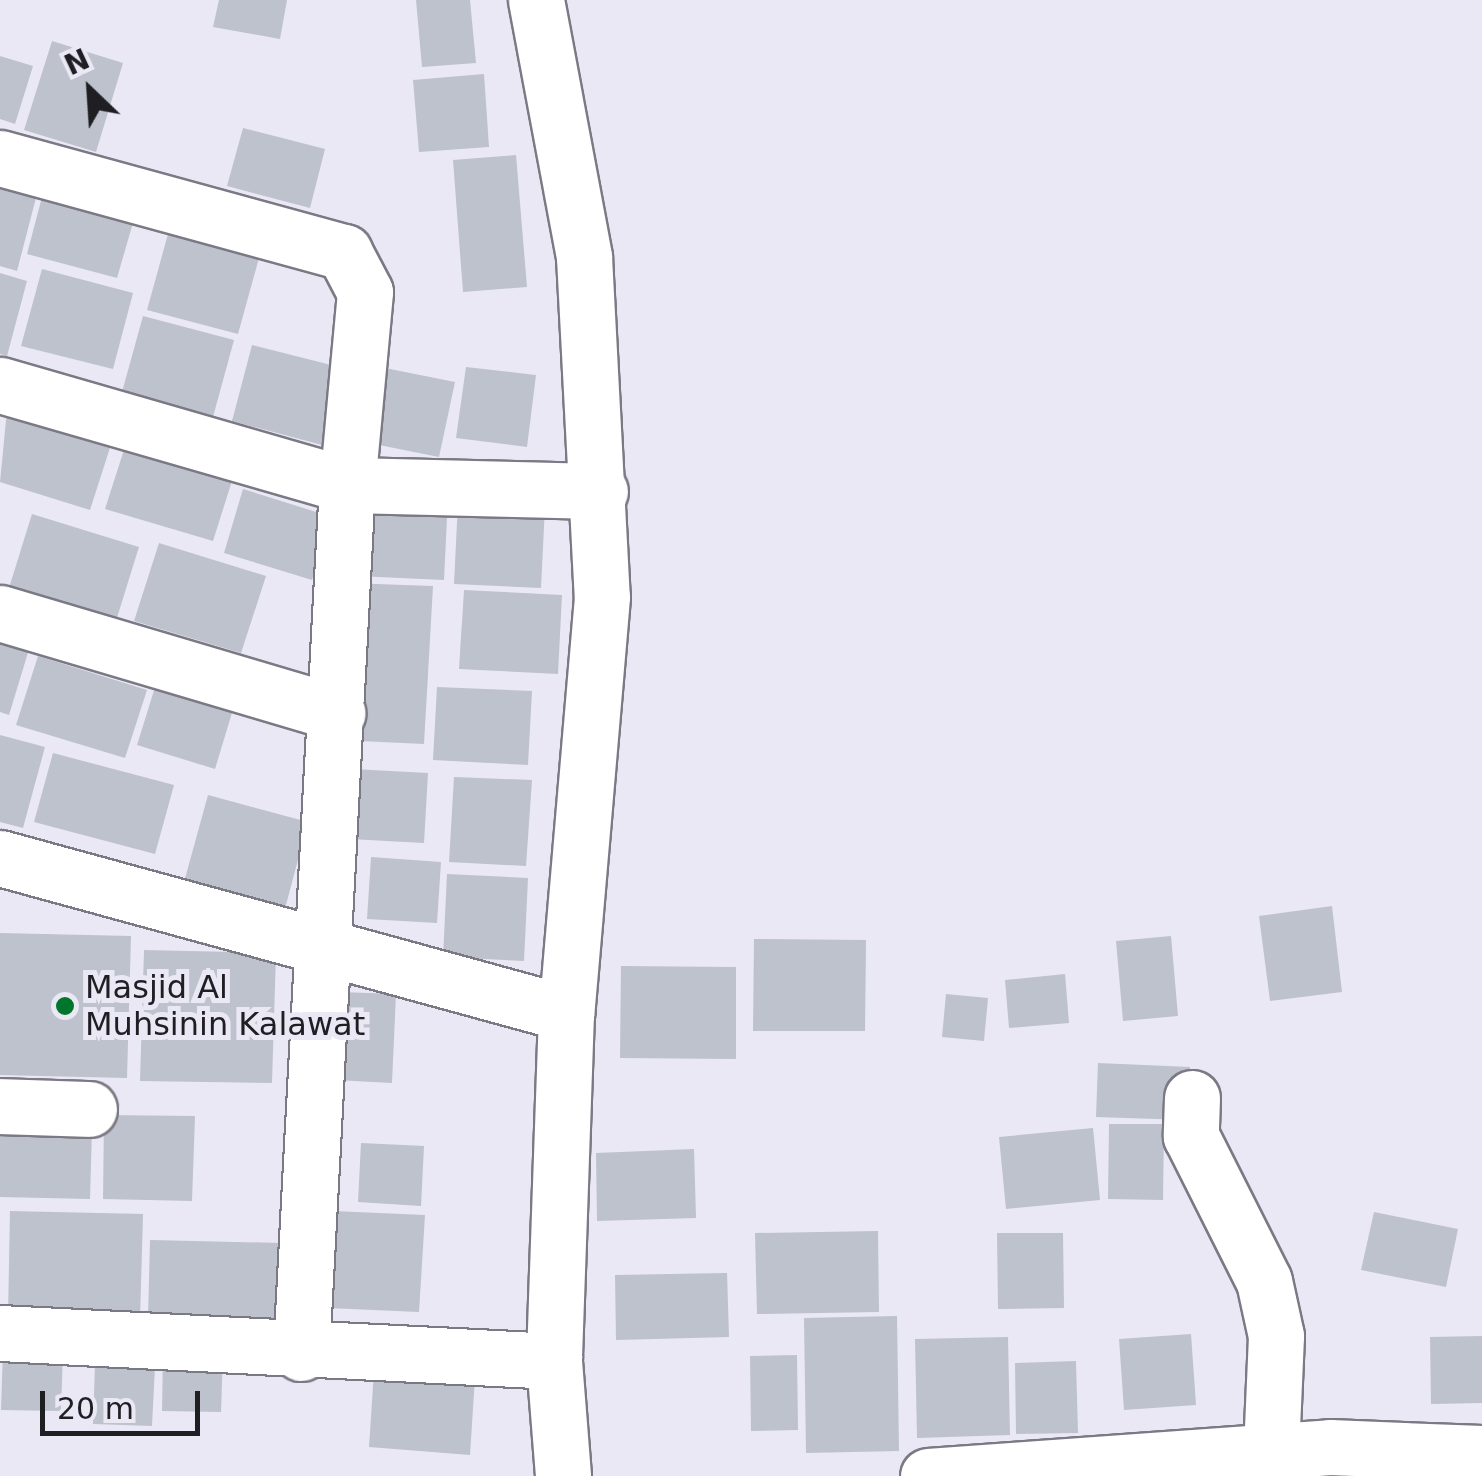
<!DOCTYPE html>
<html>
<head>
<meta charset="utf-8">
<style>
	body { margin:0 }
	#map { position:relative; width:1482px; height:1476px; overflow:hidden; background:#eae8f4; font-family:"DejaVu Sans",sans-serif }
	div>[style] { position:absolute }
	.building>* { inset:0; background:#bdc2cd }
	.roads { filter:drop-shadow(2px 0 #7b7984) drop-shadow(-2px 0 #7b7984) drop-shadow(0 2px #7b7984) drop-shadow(0 -2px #7b7984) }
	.minor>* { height:55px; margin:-27.5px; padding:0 27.5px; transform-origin:27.5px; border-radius:27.5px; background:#fff }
	.dots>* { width:28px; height:28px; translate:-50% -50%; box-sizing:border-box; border:5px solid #eae8f4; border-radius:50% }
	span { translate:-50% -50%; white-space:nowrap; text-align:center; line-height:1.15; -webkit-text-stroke:10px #eae8f4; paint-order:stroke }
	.poi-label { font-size:32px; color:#1f1e23 }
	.left { translate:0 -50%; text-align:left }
	.north { position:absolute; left:40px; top:40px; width:100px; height:100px; -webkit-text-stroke:8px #eae8f4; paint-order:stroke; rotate:335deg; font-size:28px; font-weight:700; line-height:40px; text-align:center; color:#1f1e23 }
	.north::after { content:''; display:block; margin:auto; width:35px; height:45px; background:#1f1e23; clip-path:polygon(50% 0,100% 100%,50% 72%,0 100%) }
	.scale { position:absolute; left:40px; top:1391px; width:160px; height:45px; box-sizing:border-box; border:5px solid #1f1e23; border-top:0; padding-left:12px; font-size:30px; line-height:35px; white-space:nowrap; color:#1f1e23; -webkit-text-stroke:8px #eae8f4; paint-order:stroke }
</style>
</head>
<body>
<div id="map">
	<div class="building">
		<i style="clip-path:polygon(219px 0,287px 0,280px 39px,213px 27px)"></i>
		<i style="clip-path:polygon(416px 0,470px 0,476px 63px,422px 67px)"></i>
		<i style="clip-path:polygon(52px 41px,123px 63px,96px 152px,24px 130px)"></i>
		<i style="clip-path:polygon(0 56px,33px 66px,15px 124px,0 119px)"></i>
		<i style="clip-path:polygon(484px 74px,489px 147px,419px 152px,413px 80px)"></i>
		<i style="clip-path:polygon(243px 128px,325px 149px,310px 208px,227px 186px)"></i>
		<i style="clip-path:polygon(516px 155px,527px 287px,463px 292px,453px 160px)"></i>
		<i style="clip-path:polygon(47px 178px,139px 202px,117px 278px,27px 254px)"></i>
		<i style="clip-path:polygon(0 185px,37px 194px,17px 271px,0 266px)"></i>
		<i style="clip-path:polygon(168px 234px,259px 258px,238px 334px,147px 310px)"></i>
		<i style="clip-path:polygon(42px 269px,133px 293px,113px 369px,21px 346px)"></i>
		<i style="clip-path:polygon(0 273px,27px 281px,7px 356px,0 354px)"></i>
		<i style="clip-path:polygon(143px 316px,234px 340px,213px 417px,122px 392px)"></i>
		<i style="clip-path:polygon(252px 345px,343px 368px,322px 445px,232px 421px)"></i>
		<i style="clip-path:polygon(380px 367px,455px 382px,439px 457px,364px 442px)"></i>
		<i style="clip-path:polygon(466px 367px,536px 375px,527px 447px,456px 438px)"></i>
		<i style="clip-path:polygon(8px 400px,115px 432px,90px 510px,0 482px)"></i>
		<i style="clip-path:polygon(130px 431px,237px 465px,213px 541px,105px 509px)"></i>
		<i style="clip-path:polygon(243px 489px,332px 517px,312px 580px,224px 553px)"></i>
		<i style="clip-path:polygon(361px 493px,448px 497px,444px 580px,357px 576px)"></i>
		<i style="clip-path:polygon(458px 502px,545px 506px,541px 588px,454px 584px)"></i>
		<i style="clip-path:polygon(32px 514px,139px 547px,115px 624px,8px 591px)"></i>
		<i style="clip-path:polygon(159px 543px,266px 576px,241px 653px,134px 621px)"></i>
		<i style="clip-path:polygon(347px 583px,433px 586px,424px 744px,339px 740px)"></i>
		<i style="clip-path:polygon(464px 590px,562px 595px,558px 674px,459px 669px)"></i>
		<i style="clip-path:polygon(0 636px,30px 646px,9px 715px,0 712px)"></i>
		<i style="clip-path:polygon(38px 656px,147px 690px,125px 758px,16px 725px)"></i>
		<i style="clip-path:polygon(161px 668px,238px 693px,215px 769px,137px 745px)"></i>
		<i style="clip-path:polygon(437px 687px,532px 691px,528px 765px,433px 760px)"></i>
		<i style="clip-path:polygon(0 735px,45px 747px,23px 828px,0 822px)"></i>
		<i style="clip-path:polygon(53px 753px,174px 785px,155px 854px,34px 822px)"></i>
		<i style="clip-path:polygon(353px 769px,428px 773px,424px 843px,350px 839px)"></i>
		<i style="clip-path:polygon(454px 777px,532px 780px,526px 866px,449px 862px)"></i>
		<i style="clip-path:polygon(208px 795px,308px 822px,282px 920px,181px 893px)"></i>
		<i style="clip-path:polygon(371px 857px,441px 862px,437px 923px,367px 919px)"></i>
		<i style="clip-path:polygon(447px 874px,528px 878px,524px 961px,443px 957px)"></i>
		<i style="clip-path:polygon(1332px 906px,1342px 992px,1270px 1001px,1259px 916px)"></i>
		<i style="clip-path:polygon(0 933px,131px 936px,127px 1078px,0 1075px)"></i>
		<i style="clip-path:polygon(1171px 936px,1178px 1016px,1123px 1021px,1116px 941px)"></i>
		<i style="clip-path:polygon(754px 939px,866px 940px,865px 1031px,753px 1031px)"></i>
		<i style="clip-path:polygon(144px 950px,276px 953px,272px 1083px,140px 1081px)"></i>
		<i style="clip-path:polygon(621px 966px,736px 967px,736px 1059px,620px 1058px)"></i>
		<i style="clip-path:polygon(1065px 974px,1069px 1023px,1009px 1028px,1005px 980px)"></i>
		<i style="clip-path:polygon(341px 992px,396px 994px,392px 1083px,336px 1080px)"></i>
		<i style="clip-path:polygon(946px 994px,988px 998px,984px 1041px,942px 1037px)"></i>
		<i style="clip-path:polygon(1098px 1063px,1190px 1067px,1187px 1120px,1096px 1117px)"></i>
		<i style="clip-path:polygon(104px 1115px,195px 1116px,192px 1201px,103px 1199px)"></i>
		<i style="clip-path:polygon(1109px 1124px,1164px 1124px,1163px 1200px,1108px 1199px)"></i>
		<i style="clip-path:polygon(0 1128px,92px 1128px,90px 1199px,0 1197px)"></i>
		<i style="clip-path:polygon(1093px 1128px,1100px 1200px,1006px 1209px,999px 1137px)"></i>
		<i style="clip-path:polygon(361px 1143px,424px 1146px,421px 1206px,358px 1202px)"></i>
		<i style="clip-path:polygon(694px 1149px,696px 1218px,597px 1221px,596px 1153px)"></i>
		<i style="clip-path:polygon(10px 1211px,143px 1214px,140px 1320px,8px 1317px)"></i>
		<i style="clip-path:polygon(333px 1211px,425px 1215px,419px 1312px,328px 1308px)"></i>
		<i style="clip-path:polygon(1374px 1212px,1458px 1229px,1446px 1287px,1361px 1270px)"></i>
		<i style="clip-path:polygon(878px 1231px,879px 1312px,757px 1314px,755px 1233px)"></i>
		<i style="clip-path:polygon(997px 1233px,1063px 1233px,1064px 1308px,998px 1309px)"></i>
		<i style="clip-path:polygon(150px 1240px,282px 1243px,280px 1322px,148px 1319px)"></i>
		<i style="clip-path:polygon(727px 1273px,729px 1337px,616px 1340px,615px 1275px)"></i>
		<i style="clip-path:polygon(897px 1316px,899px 1451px,806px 1453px,804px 1318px)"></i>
		<i style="clip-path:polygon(1191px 1334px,1196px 1405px,1124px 1410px,1119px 1339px)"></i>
		<i style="clip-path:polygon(1482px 1336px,1482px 1403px,1431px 1404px,1430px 1337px)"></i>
		<i style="clip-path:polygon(1008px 1337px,1010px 1435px,917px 1438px,915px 1339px)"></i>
		<i style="clip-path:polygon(3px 1350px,63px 1351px,61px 1411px,1px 1410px)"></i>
		<i style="clip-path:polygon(163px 1351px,223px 1352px,221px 1412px,162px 1411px)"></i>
		<i style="clip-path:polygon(797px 1355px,798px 1430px,751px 1431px,750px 1356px)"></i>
		<i style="clip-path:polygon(1076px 1361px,1078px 1433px,1016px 1434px,1015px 1363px)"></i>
		<i style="clip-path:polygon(95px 1364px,155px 1366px,152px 1426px,93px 1424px)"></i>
		<i style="clip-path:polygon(374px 1371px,475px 1377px,470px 1455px,369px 1447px)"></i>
	</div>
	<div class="roads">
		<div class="minor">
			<i style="left:536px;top:0;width:261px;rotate:79.4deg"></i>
			<i style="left:584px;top:257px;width:340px;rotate:87deg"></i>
			<i style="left:602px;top:597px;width:418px;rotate:94.9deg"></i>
			<i style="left:566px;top:1013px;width:348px;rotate:92deg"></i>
			<i style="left:554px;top:1361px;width:115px;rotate:85.5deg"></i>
			<i style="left:0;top:158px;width:357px;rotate:15.3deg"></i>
			<i style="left:344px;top:252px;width:45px;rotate:62.3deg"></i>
			<i style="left:365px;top:292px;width:194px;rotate:95.3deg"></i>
			<i style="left:347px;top:485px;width:361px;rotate:-163.9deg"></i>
			<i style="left:0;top:613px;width:352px;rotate:16.5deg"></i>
			<i style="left:0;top:858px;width:587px;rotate:15.32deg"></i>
			<i style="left:1192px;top:1098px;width:38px;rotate:92deg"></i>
			<i style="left:1191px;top:1136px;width:162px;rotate:63.3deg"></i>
			<i style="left:1264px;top:1281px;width:56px;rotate:77.7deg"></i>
			<i style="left:1276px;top:1336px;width:115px;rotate:92.5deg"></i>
			<i style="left:0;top:1106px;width:89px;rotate:1.9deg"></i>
			<i style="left:0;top:1333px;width:555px;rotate:2.89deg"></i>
			<i style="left:301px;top:1353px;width:869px;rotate:-86.97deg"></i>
			<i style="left:347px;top:485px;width:253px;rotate:1.4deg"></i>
			<i style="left:928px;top:1476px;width:403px;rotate:-4.1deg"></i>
			<i style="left:1330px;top:1447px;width:152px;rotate:2.3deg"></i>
		</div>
	</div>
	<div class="dots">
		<i style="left:65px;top:1006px;background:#00762c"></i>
	</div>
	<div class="poi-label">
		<span class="left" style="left:85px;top:1006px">Masjid Al<br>Muhsinin Kalawat</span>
	</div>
	<div class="north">N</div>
	<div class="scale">20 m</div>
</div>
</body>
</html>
